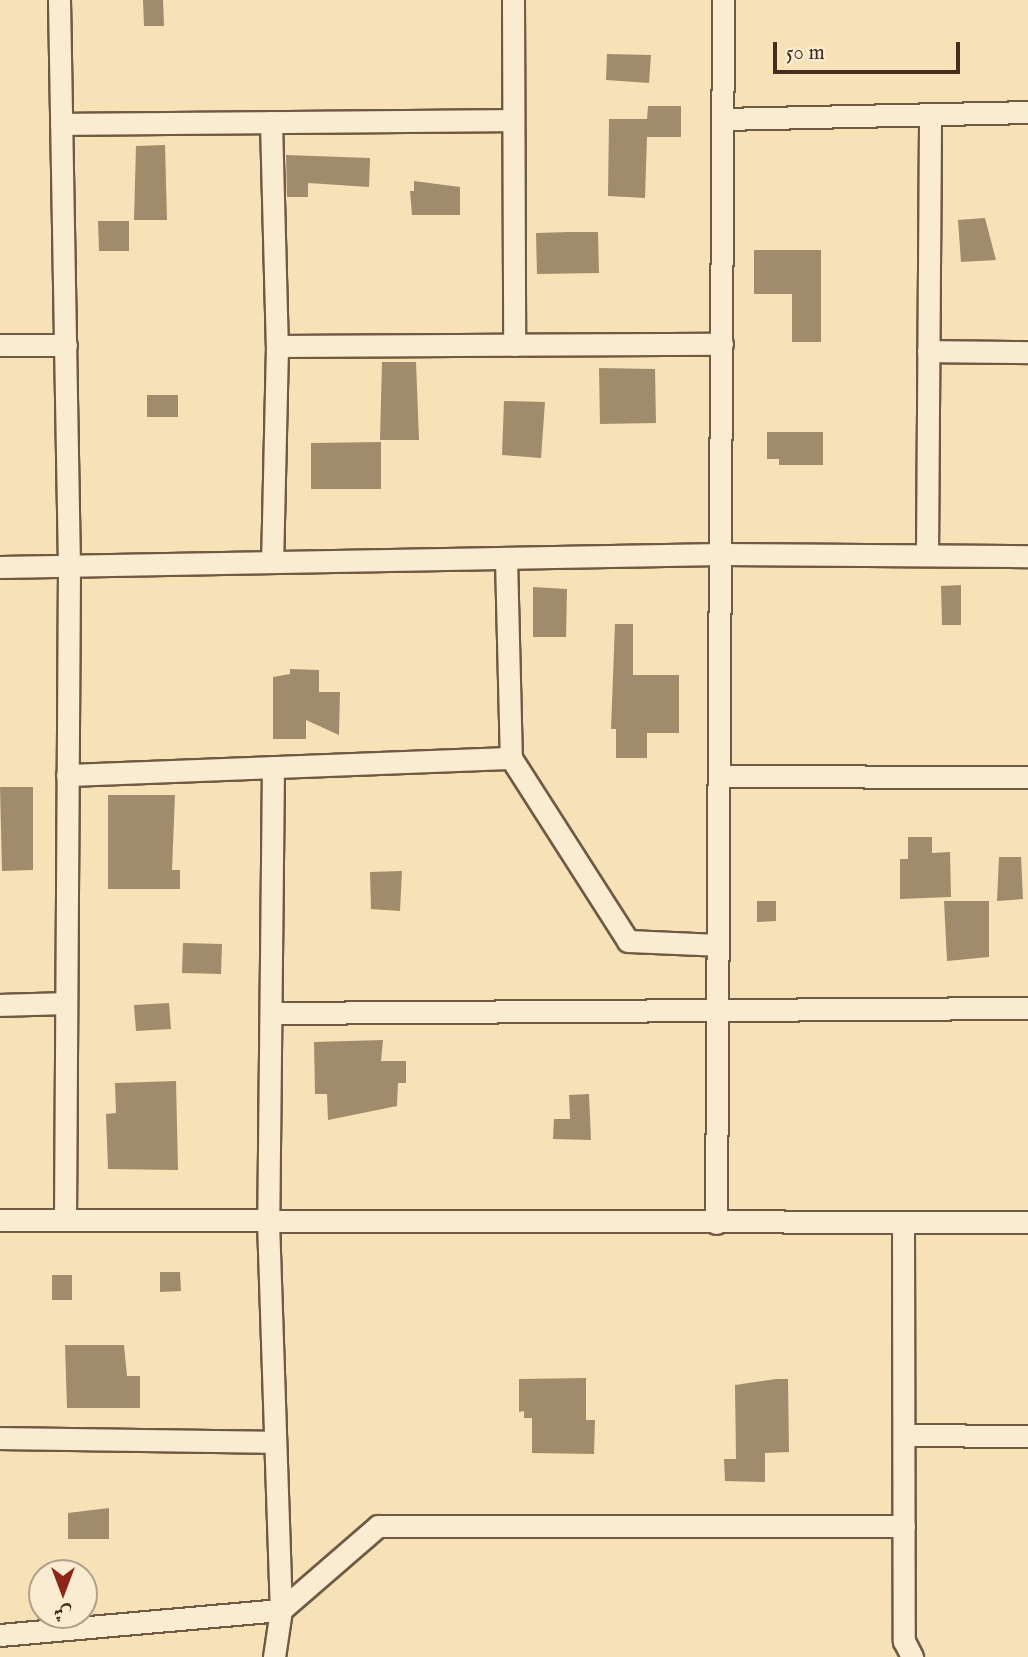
<!DOCTYPE html>
<html>
<head>
<meta charset="utf-8">
<style>
	body { margin:0 }
	#map { position:relative; width:1028px; height:1657px; overflow:hidden; background:#f6e2b6; font-family:"IM FELL English",Amiri,serif }
	div>[style] { position:absolute }
	.building>* { inset:0; background:#a18b6d }
	.roads { filter:drop-shadow(2px 0 #705a44) drop-shadow(-2px 0 #705a44) drop-shadow(0 2px #705a44) drop-shadow(0 -2px #705a44) }
	.minor>* { height:21px; margin:-10.5px; padding:0 10.5px; transform-origin:10.5px; border-radius:10.5px; background:#f9ecd0 }
	span { translate:-50% -50%; white-space:nowrap; text-align:center; line-height:1.15; -webkit-text-stroke:5px #f9ecd0; paint-order:stroke }
	.north { position:absolute; left:28px; top:1559px; width:70px; height:70px; box-sizing:border-box; background:#f9ecd0; border:2px solid #b19f89; border-radius:50%; rotate:180deg; font-size:19px; font-weight:700; line-height:28px; text-align:center; color:#442c1e }
	.north::after { content:''; display:block; margin:auto; width:24px; height:32px; background:#8f2418; clip-path:polygon(50% 0,100% 100%,50% 72%,0 100%) }
	.scale { position:absolute; left:773px; top:42px; width:187px; height:32px; box-sizing:border-box; border:4px solid #442c1e; border-top:0; padding-left:9px; font-size:21px; line-height:24px; white-space:nowrap; color:#442c1e; -webkit-text-stroke:5px #f9ecd0; paint-order:stroke }
</style>
</head>
<body>
<div id="map">
	<div class="building">
		<i style="clip-path:polygon(143px 0,163px 0,164px 26px,144px 26px)"></i>
		<i style="clip-path:polygon(607px 54px,651px 55px,649px 83px,606px 80px)"></i>
		<i style="clip-path:polygon(648px 106px,681px 106px,681px 137px,647px 137px,645px 198px,608px 196px,609px 119px,647px 119px)"></i>
		<i style="clip-path:polygon(165px 145px,167px 220px,134px 220px,136px 146px)"></i>
		<i style="clip-path:polygon(286px 155px,370px 158px,369px 187px,308px 183px,308px 197px,287px 197px)"></i>
		<i style="clip-path:polygon(414px 181px,460px 187px,460px 215px,412px 215px,410px 191px,414px 191px)"></i>
		<i style="clip-path:polygon(985px 218px,996px 260px,961px 262px,958px 220px)"></i>
		<i style="clip-path:polygon(98px 221px,129px 221px,129px 251px,99px 251px)"></i>
		<i style="clip-path:polygon(569px 232px,598px 232px,599px 273px,537px 274px,536px 233px)"></i>
		<i style="clip-path:polygon(754px 250px,821px 250px,821px 342px,792px 342px,792px 294px,754px 294px)"></i>
		<i style="clip-path:polygon(382px 362px,416px 362px,419px 440px,380px 440px)"></i>
		<i style="clip-path:polygon(599px 368px,655px 369px,656px 423px,600px 424px)"></i>
		<i style="clip-path:polygon(147px 395px,178px 395px,178px 417px,147px 417px)"></i>
		<i style="clip-path:polygon(504px 401px,545px 402px,541px 458px,502px 455px)"></i>
		<i style="clip-path:polygon(767px 432px,823px 432px,823px 465px,779px 465px,779px 459px,767px 459px)"></i>
		<i style="clip-path:polygon(381px 442px,381px 489px,311px 489px,311px 443px)"></i>
		<i style="clip-path:polygon(961px 585px,961px 625px,942px 625px,941px 586px)"></i>
		<i style="clip-path:polygon(533px 587px,567px 589px,566px 637px,533px 637px)"></i>
		<i style="clip-path:polygon(615px 624px,633px 624px,633px 675px,679px 675px,679px 733px,647px 733px,647px 758px,616px 758px,616px 729px,611px 729px)"></i>
		<i style="clip-path:polygon(290px 669px,319px 670px,319px 692px,340px 692px,339px 735px,306px 720px,306px 739px,273px 739px,273px 677px,290px 674px)"></i>
		<i style="clip-path:polygon(0 787px,33px 787px,33px 870px,2px 871px)"></i>
		<i style="clip-path:polygon(108px 795px,175px 795px,172px 870px,180px 870px,180px 889px,108px 889px)"></i>
		<i style="clip-path:polygon(908px 837px,932px 837px,932px 853px,950px 852px,951px 897px,900px 899px,900px 859px,908px 859px)"></i>
		<i style="clip-path:polygon(999px 857px,1021px 857px,1023px 899px,997px 901px)"></i>
		<i style="clip-path:polygon(402px 871px,400px 911px,371px 909px,370px 872px)"></i>
		<i style="clip-path:polygon(757px 901px,776px 901px,776px 921px,757px 922px)"></i>
		<i style="clip-path:polygon(944px 901px,989px 901px,989px 957px,947px 961px)"></i>
		<i style="clip-path:polygon(183px 943px,222px 944px,221px 974px,182px 973px)"></i>
		<i style="clip-path:polygon(169px 1003px,171px 1029px,136px 1031px,134px 1005px)"></i>
		<i style="clip-path:polygon(383px 1040px,381px 1061px,406px 1061px,406px 1083px,398px 1083px,397px 1106px,328px 1120px,327px 1094px,315px 1094px,314px 1042px)"></i>
		<i style="clip-path:polygon(176px 1081px,178px 1170px,108px 1169px,106px 1114px,116px 1113px,115px 1083px)"></i>
		<i style="clip-path:polygon(589px 1094px,591px 1140px,553px 1139px,554px 1119px,570px 1119px,569px 1095px)"></i>
		<i style="clip-path:polygon(160px 1272px,180px 1272px,181px 1291px,160px 1292px)"></i>
		<i style="clip-path:polygon(52px 1275px,72px 1275px,72px 1300px,52px 1300px)"></i>
		<i style="clip-path:polygon(65px 1345px,124px 1345px,127px 1376px,140px 1376px,140px 1408px,67px 1408px)"></i>
		<i style="clip-path:polygon(586px 1378px,586px 1420px,595px 1420px,594px 1454px,532px 1453px,532px 1418px,524px 1418px,524px 1411px,519px 1412px,519px 1379px)"></i>
		<i style="clip-path:polygon(776px 1379px,788px 1379px,789px 1452px,765px 1453px,765px 1482px,725px 1481px,724px 1459px,736px 1459px,735px 1385px)"></i>
		<i style="clip-path:polygon(109px 1508px,109px 1539px,68px 1539px,68px 1513px)"></i>
	</div>
	<div class="roads">
		<div class="minor">
			<i style="left:59px;top:0;width:566px;rotate:88.99deg"></i>
			<i style="left:69px;top:566px;width:654px;rotate:90.35deg"></i>
			<i style="left:513px;top:0;width:345px;rotate:89.8deg"></i>
			<i style="left:722px;top:119px;width:306px;rotate:-1.3deg"></i>
			<i style="left:271px;top:122px;width:224px;rotate:88.5deg"></i>
			<i style="left:277px;top:346px;width:216px;rotate:91.3deg"></i>
			<i style="left:61px;top:124px;width:452px;rotate:-0.5deg"></i>
			<i style="left:0;top:345px;width:66px"></i>
			<i style="left:277px;top:346px;width:445px;rotate:-0.3deg"></i>
			<i style="left:928px;top:351px;width:100px;rotate:0.6deg"></i>
			<i style="left:927px;top:555px;width:441px;rotate:-89.6deg"></i>
			<i style="left:506px;top:558px;width:200px;rotate:88.6deg"></i>
			<i style="left:511px;top:758px;width:217px;rotate:57.4deg"></i>
			<i style="left:628px;top:941px;width:90px;rotate:2.5deg"></i>
			<i style="left:0;top:567px;width:721px;rotate:-1.03deg"></i>
			<i style="left:721px;top:554px;width:307px;rotate:0.4deg"></i>
			<i style="left:273px;top:767px;width:454px;rotate:90.6deg"></i>
			<i style="left:268px;top:1221px;width:389px;rotate:88.1deg"></i>
			<i style="left:281px;top:1610px;width:48px;rotate:98.5deg"></i>
			<i style="left:67px;top:775px;width:444px;rotate:-2.2deg"></i>
			<i style="left:719px;top:776px;width:309px;rotate:0.2deg"></i>
			<i style="left:0;top:1005px;width:66px;rotate:-1.7deg"></i>
			<i style="left:271px;top:1013px;width:757px;rotate:-0.38deg"></i>
			<i style="left:0;top:1220px;width:1028px;rotate:0.11deg"></i>
			<i style="left:716px;top:1223px;width:1223px;rotate:-89.67deg"></i>
			<i style="left:903px;top:1223px;width:418px;rotate:89.9deg"></i>
			<i style="left:904px;top:1641px;width:18px;rotate:63deg"></i>
			<i style="left:907px;top:1435px;width:121px;rotate:0.5deg"></i>
			<i style="left:0;top:1438px;width:275px;rotate:0.8deg"></i>
			<i style="left:0;top:1635px;width:282px;rotate:-5.1deg"></i>
			<i style="left:281px;top:1610px;width:128px;rotate:-40.9deg"></i>
			<i style="left:378px;top:1526px;width:526px"></i>
		</div>
	</div>
	<div class="north">ش</div>
	<div class="scale">50 m</div>
</div>
</body>
</html>
